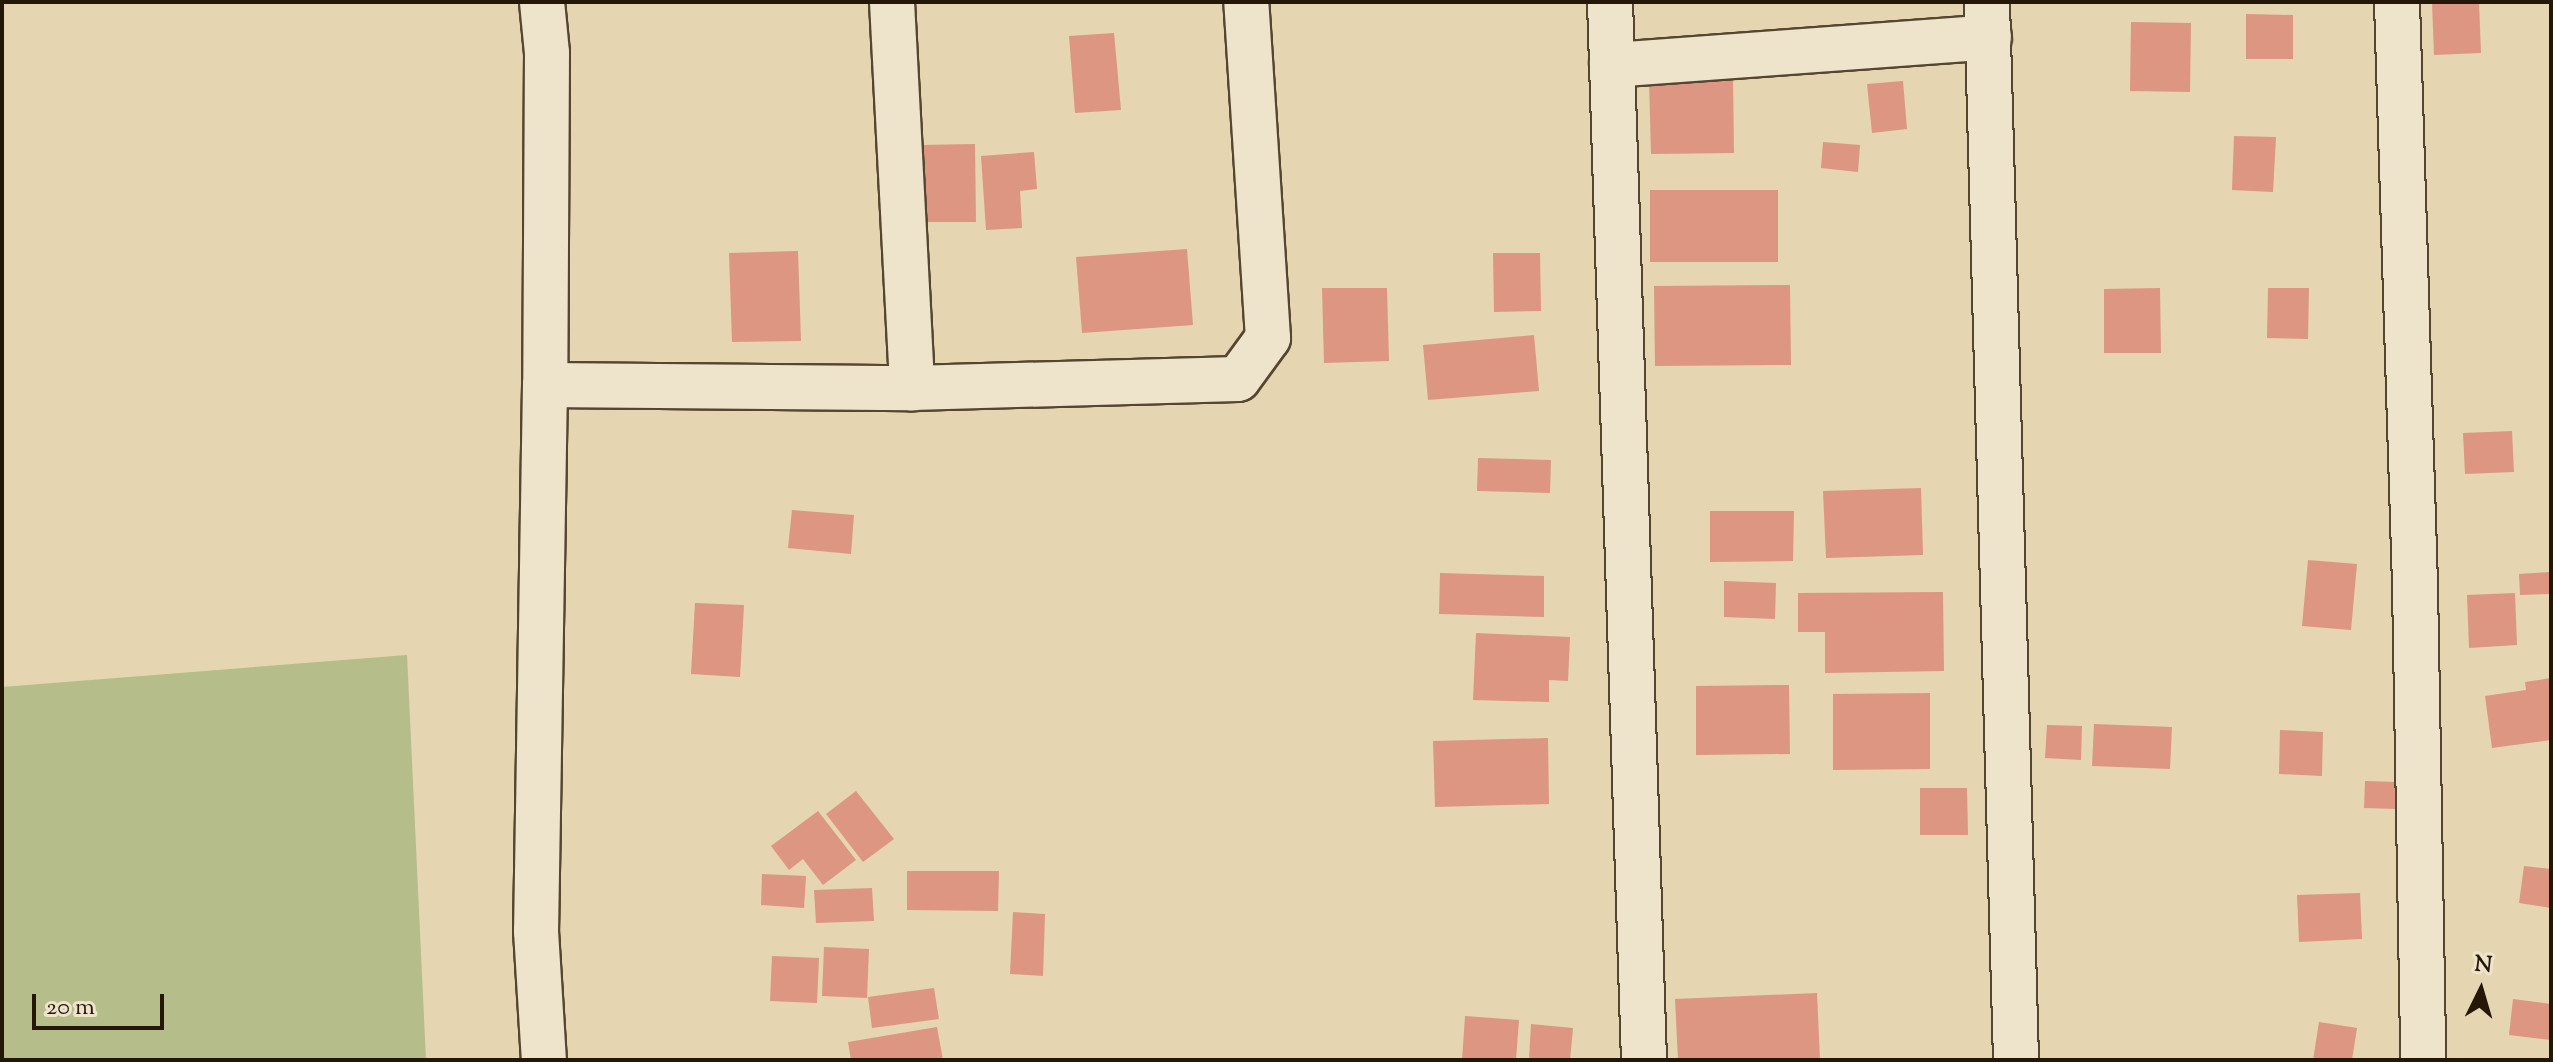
<!DOCTYPE html>
<html>
<head>
<meta charset="utf-8">
<style>
	body { margin:0 }
	#map { position:relative; width:2553px; height:1062px; overflow:hidden; background:#e5d5b0; font-family:"Sorts Mill Goudy",serif }
	div>[style] { position:absolute }
	.green>* { inset:0; background:#b5bd8b }
	.building>* { inset:0; background:#dd9681 }
	.roads { filter:drop-shadow(2px 0 #554632) drop-shadow(-2px 0 #554632) drop-shadow(0 2px #554632) drop-shadow(0 -2px #554632) }
	.minor>* { height:44px; margin:-22px; padding:0 22px; transform-origin:22px; border-radius:22px; background:#eee4cc }
	span { translate:-50% -50%; white-space:nowrap; text-align:center; line-height:1.15; -webkit-text-stroke:6px #eee4cc; paint-order:stroke }
	.frame { position:absolute; inset:0; border:4px solid #251708; pointer-events:none }
	.north { position:absolute; left:2441px; top:950px; width:80px; height:80px; -webkit-text-stroke:6px #eee4cc; paint-order:stroke; rotate:5deg; font-size:22px; font-weight:700; line-height:32px; text-align:center; color:#251708 }
	.north::after { content:''; display:block; margin:auto; width:28px; height:36px; background:#251708; clip-path:polygon(50% 0,100% 100%,50% 72%,0 100%) }
	.scale { position:absolute; left:32px; top:994px; width:132px; height:36px; box-sizing:border-box; border:4px solid #251708; border-top:0; padding-left:10px; font-size:24px; line-height:28px; white-space:nowrap; color:#251708; -webkit-text-stroke:6px #eee4cc; paint-order:stroke }
</style>
</head>
<body>
<div id="map">
	<div class="green">
		<i style="clip-path:polygon(407px 655px,426px 1060px,2px 1060px,2px 687px)"></i>
	</div>
	<div class="building">
		<i style="clip-path:polygon(2432px 2px,2479px 2px,2481px 53px,2434px 55px)"></i>
		<i style="clip-path:polygon(2246px 14px,2293px 15px,2293px 59px,2246px 59px)"></i>
		<i style="clip-path:polygon(2131px 22px,2191px 23px,2190px 92px,2130px 91px)"></i>
		<i style="clip-path:polygon(1114px 33px,1121px 110px,1075px 113px,1069px 36px)"></i>
		<i style="clip-path:polygon(1733px 79px,1734px 153px,1651px 154px,1649px 80px)"></i>
		<i style="clip-path:polygon(1903px 81px,1907px 129px,1872px 133px,1867px 84px)"></i>
		<i style="clip-path:polygon(2234px 136px,2276px 137px,2273px 192px,2232px 190px)"></i>
		<i style="clip-path:polygon(1823px 142px,1860px 145px,1858px 172px,1821px 168px)"></i>
		<i style="clip-path:polygon(975px 144px,976px 222px,921px 222px,920px 145px)"></i>
		<i style="clip-path:polygon(1034px 152px,1037px 189px,1020px 191px,1022px 228px,986px 230px,981px 156px)"></i>
		<i style="clip-path:polygon(1650px 190px,1778px 190px,1778px 262px,1650px 262px)"></i>
		<i style="clip-path:polygon(1187px 249px,1193px 325px,1082px 333px,1076px 257px)"></i>
		<i style="clip-path:polygon(798px 251px,801px 341px,732px 342px,729px 253px)"></i>
		<i style="clip-path:polygon(1493px 253px,1540px 253px,1541px 311px,1494px 312px)"></i>
		<i style="clip-path:polygon(1790px 285px,1791px 365px,1655px 366px,1654px 286px)"></i>
		<i style="clip-path:polygon(1322px 288px,1387px 288px,1389px 361px,1324px 363px)"></i>
		<i style="clip-path:polygon(2160px 288px,2161px 353px,2104px 353px,2104px 289px)"></i>
		<i style="clip-path:polygon(2268px 288px,2309px 288px,2308px 339px,2267px 338px)"></i>
		<i style="clip-path:polygon(1534px 335px,1539px 391px,1428px 400px,1423px 345px)"></i>
		<i style="clip-path:polygon(2512px 431px,2514px 472px,2465px 474px,2463px 433px)"></i>
		<i style="clip-path:polygon(1478px 458px,1551px 460px,1550px 493px,1477px 491px)"></i>
		<i style="clip-path:polygon(1921px 488px,1923px 555px,1826px 558px,1823px 491px)"></i>
		<i style="clip-path:polygon(792px 510px,854px 515px,851px 554px,788px 548px)"></i>
		<i style="clip-path:polygon(1710px 511px,1794px 511px,1793px 561px,1710px 562px)"></i>
		<i style="clip-path:polygon(2308px 560px,2357px 564px,2351px 630px,2302px 626px)"></i>
		<i style="clip-path:polygon(2549px 572px,2550px 594px,2520px 595px,2519px 574px)"></i>
		<i style="clip-path:polygon(1440px 573px,1544px 576px,1544px 617px,1439px 614px)"></i>
		<i style="clip-path:polygon(1724px 581px,1776px 583px,1775px 619px,1724px 617px)"></i>
		<i style="clip-path:polygon(1943px 592px,1944px 671px,1825px 673px,1825px 632px,1798px 632px,1798px 593px)"></i>
		<i style="clip-path:polygon(2515px 593px,2517px 645px,2469px 648px,2467px 595px)"></i>
		<i style="clip-path:polygon(695px 603px,744px 605px,740px 677px,691px 674px)"></i>
		<i style="clip-path:polygon(1476px 633px,1570px 637px,1568px 681px,1549px 680px,1549px 702px,1473px 700px)"></i>
		<i style="clip-path:polygon(2551px 678px,2551px 740px,2492px 748px,2485px 696px,2526px 690px,2525px 682px)"></i>
		<i style="clip-path:polygon(1789px 685px,1790px 754px,1696px 755px,1696px 686px)"></i>
		<i style="clip-path:polygon(1930px 693px,1930px 769px,1833px 770px,1833px 694px)"></i>
		<i style="clip-path:polygon(2094px 724px,2172px 727px,2170px 769px,2092px 766px)"></i>
		<i style="clip-path:polygon(2047px 725px,2082px 726px,2081px 760px,2045px 758px)"></i>
		<i style="clip-path:polygon(2280px 730px,2323px 732px,2322px 776px,2279px 774px)"></i>
		<i style="clip-path:polygon(1548px 738px,1549px 804px,1435px 807px,1433px 741px)"></i>
		<i style="clip-path:polygon(2365px 781px,2398px 782px,2397px 809px,2364px 808px)"></i>
		<i style="clip-path:polygon(1920px 788px,1967px 788px,1968px 835px,1920px 835px)"></i>
		<i style="clip-path:polygon(856px 791px,894px 839px,863px 862px,826px 814px)"></i>
		<i style="clip-path:polygon(818px 811px,856px 860px,823px 885px,803px 859px,789px 870px,771px 846px)"></i>
		<i style="clip-path:polygon(2524px 866px,2551px 869px,2551px 908px,2519px 903px)"></i>
		<i style="clip-path:polygon(907px 871px,999px 871px,998px 911px,907px 910px)"></i>
		<i style="clip-path:polygon(762px 874px,806px 876px,804px 908px,761px 905px)"></i>
		<i style="clip-path:polygon(872px 888px,874px 921px,816px 923px,814px 890px)"></i>
		<i style="clip-path:polygon(2360px 893px,2362px 939px,2299px 942px,2297px 895px)"></i>
		<i style="clip-path:polygon(1013px 912px,1045px 914px,1043px 976px,1010px 974px)"></i>
		<i style="clip-path:polygon(824px 947px,869px 949px,867px 998px,822px 996px)"></i>
		<i style="clip-path:polygon(772px 956px,819px 958px,817px 1003px,770px 1001px)"></i>
		<i style="clip-path:polygon(934px 988px,939px 1019px,872px 1028px,868px 997px)"></i>
		<i style="clip-path:polygon(1817px 993px,1820px 1060px,1678px 1060px,1675px 999px)"></i>
		<i style="clip-path:polygon(2513px 999px,2551px 1004px,2551px 1040px,2509px 1035px)"></i>
		<i style="clip-path:polygon(1465px 1016px,1519px 1020px,1516px 1060px,1462px 1060px)"></i>
		<i style="clip-path:polygon(2319px 1022px,2357px 1028px,2352px 1060px,2313px 1060px)"></i>
		<i style="clip-path:polygon(1531px 1024px,1573px 1028px,1570px 1060px,1529px 1060px)"></i>
		<i style="clip-path:polygon(937px 1027px,943px 1060px,851px 1060px,848px 1042px)"></i>
	</div>
	<div class="roads">
		<div class="minor">
			<i style="left:542px;top:2px;width:51px;rotate:84.4deg"></i>
			<i style="left:547px;top:53px;width:332px;rotate:90.3deg"></i>
			<i style="left:545px;top:385px;width:546px;rotate:90.94deg"></i>
			<i style="left:536px;top:931px;width:129px;rotate:86.5deg"></i>
			<i style="left:892px;top:2px;width:387px;rotate:87deg"></i>
			<i style="left:1610px;top:2px;width:1059px;rotate:88.16deg"></i>
			<i style="left:1987px;top:2px;width:1058px;rotate:88.43deg"></i>
			<i style="left:2397px;top:2px;width:583px;rotate:88.23deg"></i>
			<i style="left:2415px;top:585px;width:475px;rotate:89deg"></i>
			<i style="left:1612px;top:65px;width:378px;rotate:-4.2deg"></i>
			<i style="left:545px;top:385px;width:367px;rotate:0.5deg"></i>
			<i style="left:912px;top:388px;width:326px;rotate:-1.6deg"></i>
			<i style="left:1238px;top:379px;width:51px;rotate:-53.8deg"></i>
			<i style="left:1268px;top:338px;width:337px;rotate:-93.7deg"></i>
		</div>
	</div>
	<div class="frame"></div>
	<div class="north">N</div>
	<div class="scale">20 m</div>
</div>
</body>
</html>
